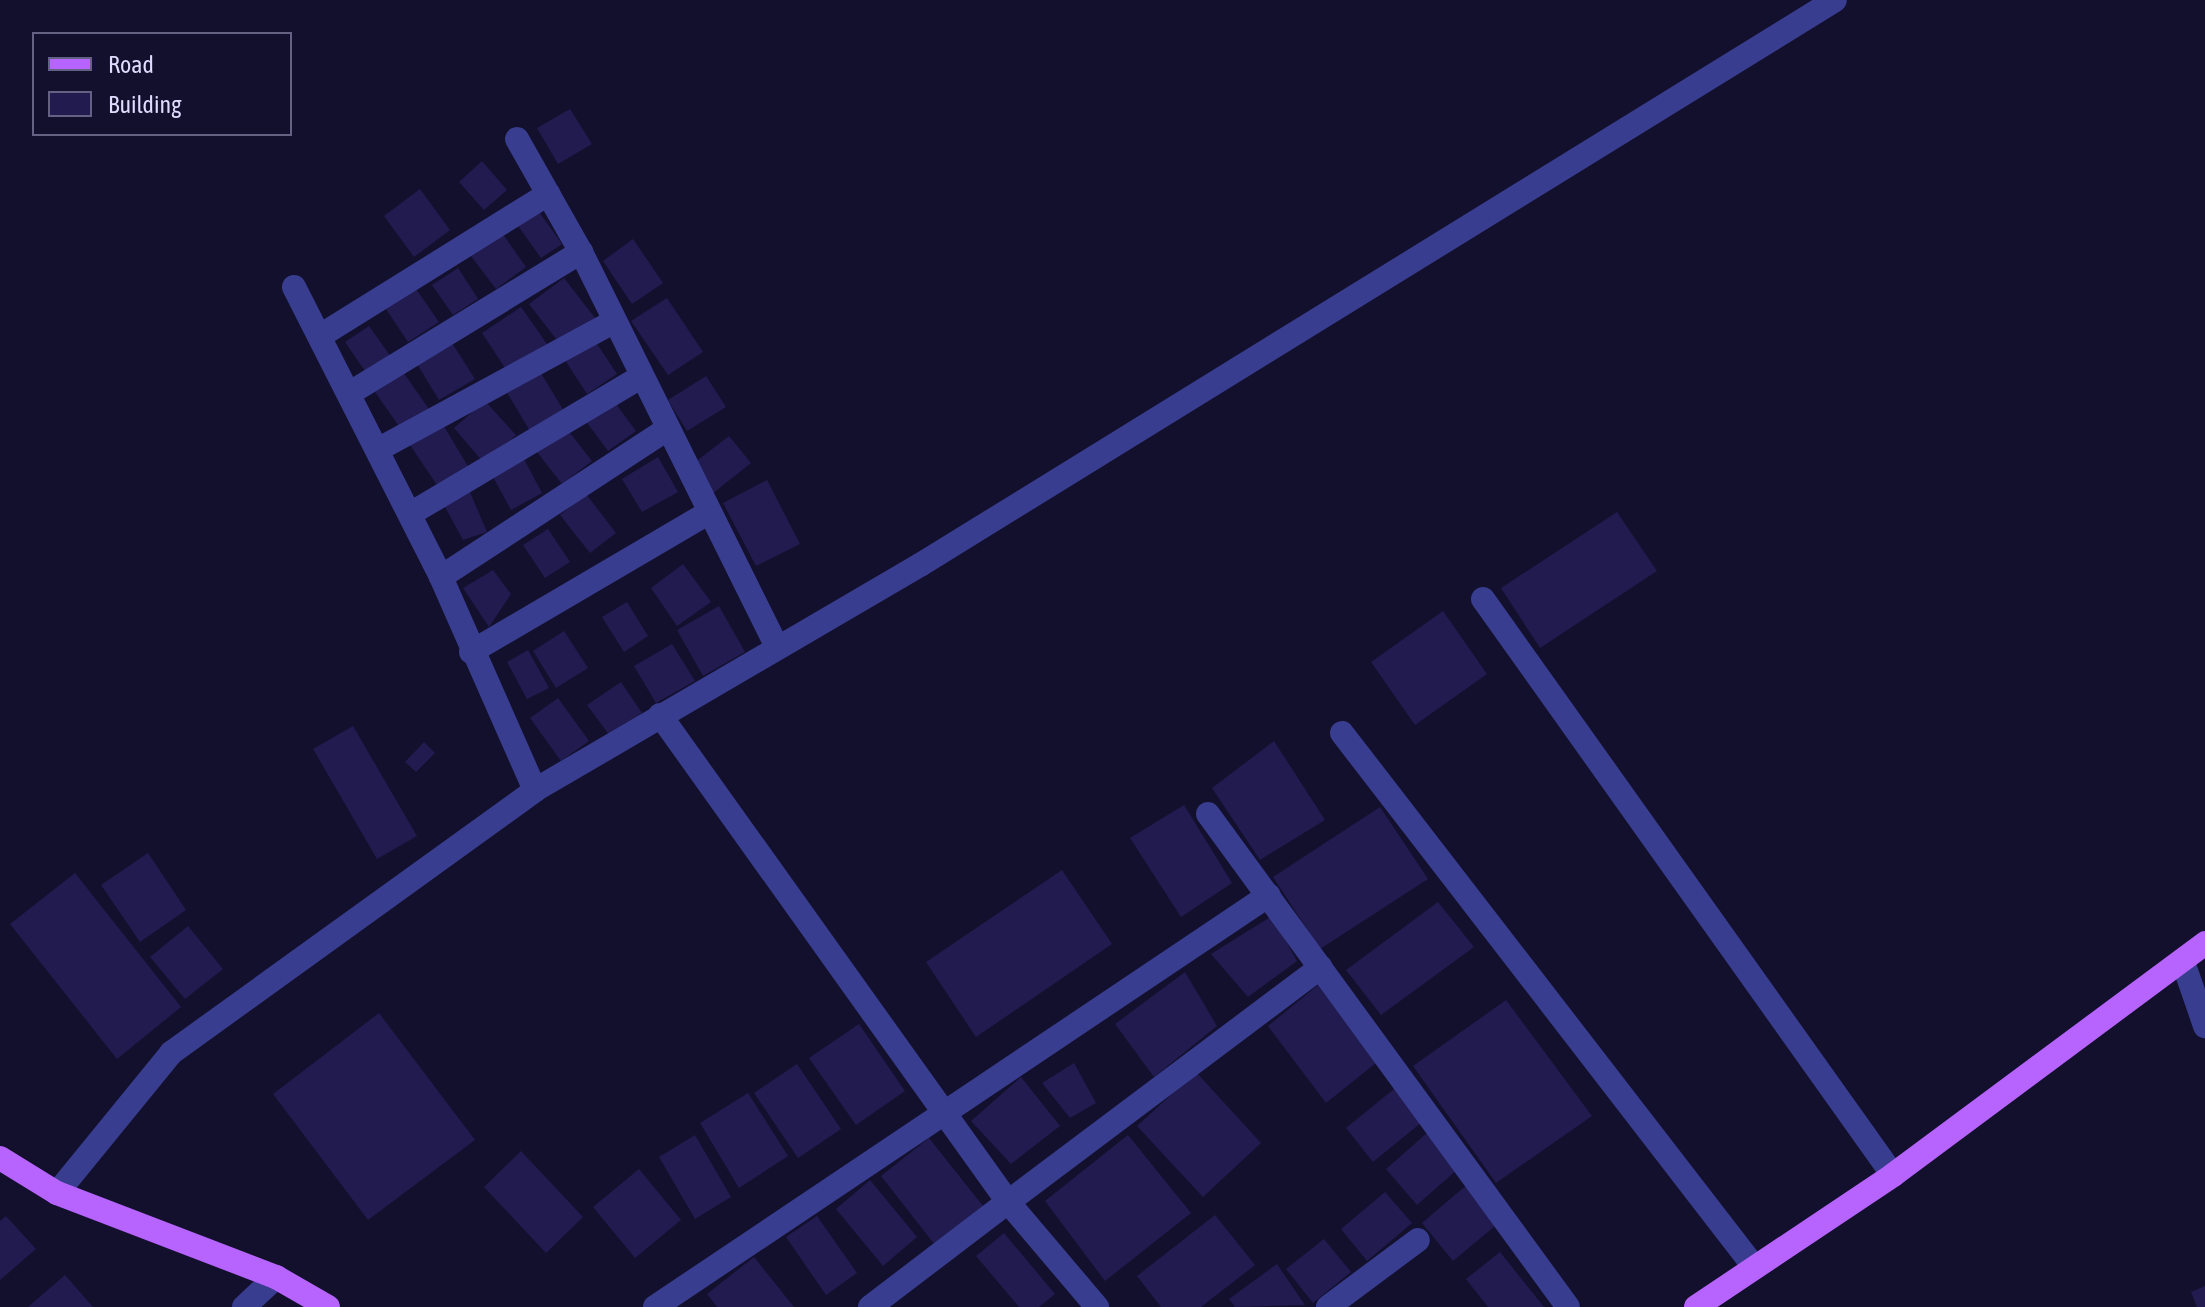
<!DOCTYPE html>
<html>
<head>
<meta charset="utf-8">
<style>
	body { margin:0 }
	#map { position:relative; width:2205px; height:1307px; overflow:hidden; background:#13102e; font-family:"Asap Condensed",sans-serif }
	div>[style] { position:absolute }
	.building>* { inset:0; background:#211b50 }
	.minor>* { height:24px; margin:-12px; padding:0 12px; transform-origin:12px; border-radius:12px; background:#393d8f }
	.major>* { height:24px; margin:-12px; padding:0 12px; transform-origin:12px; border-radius:12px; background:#b764ff }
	span { translate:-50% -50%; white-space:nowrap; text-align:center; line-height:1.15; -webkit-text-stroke:6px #13102e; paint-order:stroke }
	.legend { position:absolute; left:32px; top:32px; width:260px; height:104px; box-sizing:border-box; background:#13102e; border:2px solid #646282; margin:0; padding:10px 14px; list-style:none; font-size:24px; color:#deddff }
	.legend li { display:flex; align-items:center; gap:16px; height:40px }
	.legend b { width:40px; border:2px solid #646282 }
</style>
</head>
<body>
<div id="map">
	<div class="building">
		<i style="clip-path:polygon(570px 109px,592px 144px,558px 164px,537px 128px)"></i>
		<i style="clip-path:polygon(482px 161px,507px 190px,484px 210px,459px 182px)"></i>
		<i style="clip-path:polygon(420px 189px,450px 230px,414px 257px,384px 216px)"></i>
		<i style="clip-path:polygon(537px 209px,562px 244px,541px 258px,516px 223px)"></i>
		<i style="clip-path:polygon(502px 233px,526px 267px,496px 289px,471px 256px)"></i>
		<i style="clip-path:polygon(633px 239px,663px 283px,632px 304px,603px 261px)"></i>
		<i style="clip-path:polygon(458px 268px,478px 299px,453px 315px,432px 285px)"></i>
		<i style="clip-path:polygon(564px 278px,595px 318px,560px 344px,529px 304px)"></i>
		<i style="clip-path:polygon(414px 286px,439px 322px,408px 342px,384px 306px)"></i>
		<i style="clip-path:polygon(667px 298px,703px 352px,668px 375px,631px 321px)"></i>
		<i style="clip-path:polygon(521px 307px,547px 344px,507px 371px,482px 333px)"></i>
		<i style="clip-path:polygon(369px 326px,391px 357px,367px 374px,345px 342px)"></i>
		<i style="clip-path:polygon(593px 338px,617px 374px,587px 394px,563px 357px)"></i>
		<i style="clip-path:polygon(452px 343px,475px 379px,439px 400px,417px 364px)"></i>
		<i style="clip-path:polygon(539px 370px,564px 411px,530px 431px,506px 391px)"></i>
		<i style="clip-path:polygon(403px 372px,429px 409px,401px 429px,375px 392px)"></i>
		<i style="clip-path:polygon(706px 376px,726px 407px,687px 431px,668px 400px)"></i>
		<i style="clip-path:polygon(613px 400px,636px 431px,608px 451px,585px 420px)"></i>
		<i style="clip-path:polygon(485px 401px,516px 435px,484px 463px,454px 428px)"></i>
		<i style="clip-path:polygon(442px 423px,469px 468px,437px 485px,410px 445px)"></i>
		<i style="clip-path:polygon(566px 428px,592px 461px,562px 484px,537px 452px)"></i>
		<i style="clip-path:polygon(729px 436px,751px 463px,712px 494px,690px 466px)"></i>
		<i style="clip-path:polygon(658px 457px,678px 492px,642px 512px,622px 479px)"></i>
		<i style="clip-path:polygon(524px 459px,542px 493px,511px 510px,492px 475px)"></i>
		<i style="clip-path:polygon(767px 480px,800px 544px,756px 566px,723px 503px)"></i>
		<i style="clip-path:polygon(470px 492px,487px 532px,463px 540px,444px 505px)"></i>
		<i style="clip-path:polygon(586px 494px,616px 533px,590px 553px,560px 515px)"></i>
		<i style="clip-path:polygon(1617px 512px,1657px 571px,1540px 648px,1501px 588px)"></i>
		<i style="clip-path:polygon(548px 529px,570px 562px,545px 578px,523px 545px)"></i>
		<i style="clip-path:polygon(683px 564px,711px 602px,677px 626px,651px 588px)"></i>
		<i style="clip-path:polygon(493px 570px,511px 594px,489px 627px,463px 588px)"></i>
		<i style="clip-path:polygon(627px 602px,648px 636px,624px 652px,602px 617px)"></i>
		<i style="clip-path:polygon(719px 606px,745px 652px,703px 676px,677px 630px)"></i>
		<i style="clip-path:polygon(1443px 611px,1487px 674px,1415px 725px,1371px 662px)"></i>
		<i style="clip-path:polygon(564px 631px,588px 668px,556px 688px,533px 651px)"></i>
		<i style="clip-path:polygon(672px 644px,695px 681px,656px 703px,634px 666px)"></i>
		<i style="clip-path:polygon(528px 650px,549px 688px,527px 699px,507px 662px)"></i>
		<i style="clip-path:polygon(621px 682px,642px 713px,610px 736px,587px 705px)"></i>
		<i style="clip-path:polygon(558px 698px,589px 741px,561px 761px,530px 718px)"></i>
		<i style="clip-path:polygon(353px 726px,417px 836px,377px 859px,313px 749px)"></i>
		<i style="clip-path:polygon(1274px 741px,1325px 820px,1260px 860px,1212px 788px)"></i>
		<i style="clip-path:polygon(424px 742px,435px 753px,416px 772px,405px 762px)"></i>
		<i style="clip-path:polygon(1184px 805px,1232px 883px,1181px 917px,1130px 838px)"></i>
		<i style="clip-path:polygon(1380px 807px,1428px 879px,1320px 949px,1273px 877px)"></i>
		<i style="clip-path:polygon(148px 853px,186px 910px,140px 942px,101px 885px)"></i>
		<i style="clip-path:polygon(1062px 870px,1112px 944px,976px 1037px,926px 962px)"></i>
		<i style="clip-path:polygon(75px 873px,181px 1007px,117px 1059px,10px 924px)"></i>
		<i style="clip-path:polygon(1438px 902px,1474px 947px,1381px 1015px,1346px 970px)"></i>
		<i style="clip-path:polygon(1272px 916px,1297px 961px,1248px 997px,1211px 954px)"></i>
		<i style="clip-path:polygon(188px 926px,223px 969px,185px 999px,150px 957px)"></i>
		<i style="clip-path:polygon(1185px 972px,1217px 1026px,1154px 1077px,1115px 1024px)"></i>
		<i style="clip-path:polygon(1318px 985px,1376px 1063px,1326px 1103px,1268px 1026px)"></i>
		<i style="clip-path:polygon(1506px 1000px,1592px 1116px,1496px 1183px,1413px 1066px)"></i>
		<i style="clip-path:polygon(379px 1013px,475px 1140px,368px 1220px,273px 1094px)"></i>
		<i style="clip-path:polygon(859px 1024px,905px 1091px,856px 1125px,809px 1058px)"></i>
		<i style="clip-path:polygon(1074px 1063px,1096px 1103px,1070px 1118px,1042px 1083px)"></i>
		<i style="clip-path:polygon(797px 1064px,841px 1129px,798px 1158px,754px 1093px)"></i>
		<i style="clip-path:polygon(1196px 1072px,1261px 1143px,1203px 1197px,1137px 1126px)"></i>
		<i style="clip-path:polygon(1021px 1077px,1060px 1126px,1011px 1164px,971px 1121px)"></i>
		<i style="clip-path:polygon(1394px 1089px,1422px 1122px,1373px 1162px,1346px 1128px)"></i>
		<i style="clip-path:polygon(748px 1093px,788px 1156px,739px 1188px,700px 1123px)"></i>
		<i style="clip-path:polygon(1427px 1133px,1459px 1168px,1417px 1205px,1386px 1169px)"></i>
		<i style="clip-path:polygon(695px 1135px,731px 1197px,695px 1219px,659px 1157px)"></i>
		<i style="clip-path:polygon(1128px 1135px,1191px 1213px,1105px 1281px,1045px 1201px)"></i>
		<i style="clip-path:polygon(929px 1138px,983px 1206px,935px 1245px,881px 1176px)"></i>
		<i style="clip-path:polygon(521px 1151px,583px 1217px,546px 1253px,484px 1187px)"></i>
		<i style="clip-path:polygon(639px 1169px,681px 1220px,635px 1258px,593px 1207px)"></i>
		<i style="clip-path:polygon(870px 1180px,917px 1237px,883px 1266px,836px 1209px)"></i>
		<i style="clip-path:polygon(1469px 1183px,1501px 1221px,1453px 1261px,1422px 1223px)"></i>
		<i style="clip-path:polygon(1385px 1192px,1412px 1223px,1367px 1261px,1341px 1229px)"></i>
		<i style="clip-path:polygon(1215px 1215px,1255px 1265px,1201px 1307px,1161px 1307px,1137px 1276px)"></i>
		<i style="clip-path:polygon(6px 1216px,36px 1249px,0 1280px,0 1221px)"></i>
		<i style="clip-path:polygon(817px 1216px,857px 1273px,826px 1295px,786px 1237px)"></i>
		<i style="clip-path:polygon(1004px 1233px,1055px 1294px,1039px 1307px,1019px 1307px,976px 1256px)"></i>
		<i style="clip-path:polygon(1324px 1239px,1351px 1272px,1313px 1303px,1286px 1269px)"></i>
		<i style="clip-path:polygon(1500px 1252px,1544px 1307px,1488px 1307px,1466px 1279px)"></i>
		<i style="clip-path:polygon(754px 1257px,794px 1307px,717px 1307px,707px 1294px)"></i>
		<i style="clip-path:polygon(1277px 1264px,1305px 1305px,1235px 1307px,1229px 1299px)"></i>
		<i style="clip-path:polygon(65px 1275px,93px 1307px,28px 1307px)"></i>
		<i style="clip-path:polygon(2205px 1286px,2205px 1307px,2197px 1307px,2191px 1292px)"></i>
	</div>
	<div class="minor">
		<i style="left:517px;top:139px;width:130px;rotate:60.5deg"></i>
		<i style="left:581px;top:252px;width:439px;rotate:63.6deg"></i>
		<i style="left:294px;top:287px;width:325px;rotate:63.1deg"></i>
		<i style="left:441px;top:577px;width:233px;rotate:66.2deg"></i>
		<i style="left:320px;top:336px;width:269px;rotate:-31.9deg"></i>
		<i style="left:350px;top:393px;width:271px;rotate:-31.4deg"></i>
		<i style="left:379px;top:449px;width:268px;rotate:-28.5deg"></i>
		<i style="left:410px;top:514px;width:269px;rotate:-30.7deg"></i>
		<i style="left:441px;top:577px;width:269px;rotate:-33.2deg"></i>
		<i style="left:1483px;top:599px;width:707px;rotate:54.56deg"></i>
		<i style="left:471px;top:652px;width:275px;rotate:-30.4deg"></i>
		<i style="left:660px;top:715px;width:599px;rotate:54.45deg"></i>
		<i style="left:1008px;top:1202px;width:391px;rotate:-36.9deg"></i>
		<i style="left:1342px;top:733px;width:671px;rotate:52.33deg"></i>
		<i style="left:1208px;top:814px;width:610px;rotate:53.86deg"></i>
		<i style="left:2183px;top:962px;width:68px;rotate:71deg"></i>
		<i style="left:57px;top:1193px;width:181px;rotate:-50.8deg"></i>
		<i style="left:171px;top:1053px;width:449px;rotate:-35.8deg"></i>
		<i style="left:535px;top:790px;width:446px;rotate:-30.3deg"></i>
		<i style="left:920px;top:565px;width:1075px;rotate:-31.69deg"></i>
		<i style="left:244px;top:1307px;width:44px;rotate:-43.2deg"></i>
		<i style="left:655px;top:1307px;width:739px;rotate:-33.86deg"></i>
		<i style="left:870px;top:1307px;width:173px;rotate:-37.3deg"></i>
		<i style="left:1008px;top:1202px;width:138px;rotate:49.7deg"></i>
		<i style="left:1328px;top:1307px;width:112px;rotate:-36.7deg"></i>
	</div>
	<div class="major">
		<i style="left:0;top:1158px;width:67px;rotate:31.6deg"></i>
		<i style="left:57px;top:1193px;width:235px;rotate:21deg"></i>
		<i style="left:276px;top:1277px;width:60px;rotate:30deg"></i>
		<i style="left:1696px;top:1307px;width:237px;rotate:-33.8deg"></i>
		<i style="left:1893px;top:1175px;width:389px;rotate:-36.6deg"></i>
	</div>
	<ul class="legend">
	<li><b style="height:10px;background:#b764ff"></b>Road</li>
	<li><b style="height:22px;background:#211b50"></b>Building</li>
	</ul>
</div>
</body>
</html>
